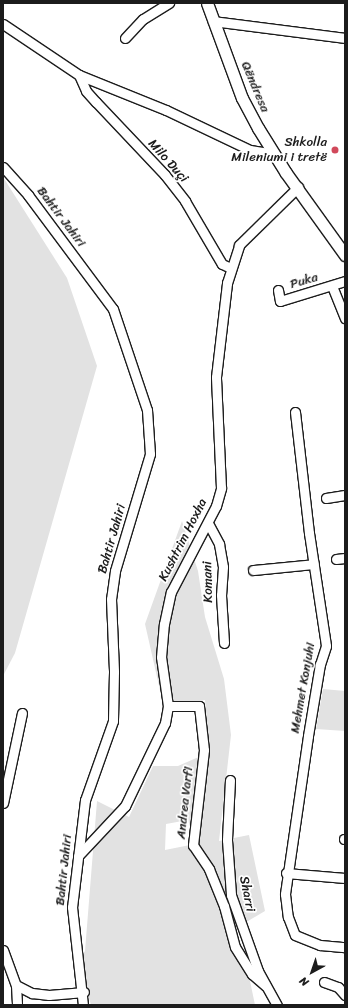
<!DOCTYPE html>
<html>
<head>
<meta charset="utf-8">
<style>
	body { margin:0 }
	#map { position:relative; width:348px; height:1008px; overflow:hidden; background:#fff; font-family:Sriracha,sans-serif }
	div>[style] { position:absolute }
	.green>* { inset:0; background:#e2e2e2 }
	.roads { filter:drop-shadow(1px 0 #1c1c1c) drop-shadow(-1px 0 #1c1c1c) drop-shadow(0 1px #1c1c1c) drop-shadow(0 -1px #1c1c1c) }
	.minor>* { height:9px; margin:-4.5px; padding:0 4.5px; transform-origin:4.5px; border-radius:4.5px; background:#fff }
	.tertiary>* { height:11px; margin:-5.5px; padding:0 5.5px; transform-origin:5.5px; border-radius:5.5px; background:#fff }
	.dots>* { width:11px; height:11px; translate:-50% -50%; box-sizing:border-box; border:2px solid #fff; border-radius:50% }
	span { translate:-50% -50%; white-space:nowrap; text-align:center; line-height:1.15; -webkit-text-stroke:3.5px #fff; paint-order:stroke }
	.street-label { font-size:13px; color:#1c1c1c }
	.poi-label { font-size:13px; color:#1c1c1c }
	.right { translate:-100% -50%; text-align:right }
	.frame { position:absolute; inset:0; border:4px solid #1c1c1c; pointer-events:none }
	.north { position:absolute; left:292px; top:952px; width:40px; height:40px; -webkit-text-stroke:3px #fff; paint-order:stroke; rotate:220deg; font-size:11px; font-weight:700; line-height:16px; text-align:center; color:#1c1c1c }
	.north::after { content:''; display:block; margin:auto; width:14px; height:18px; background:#1c1c1c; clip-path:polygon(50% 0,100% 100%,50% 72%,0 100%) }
</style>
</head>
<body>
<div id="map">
	<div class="green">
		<i style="clip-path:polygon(3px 177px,67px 278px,97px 366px,15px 653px,3px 676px)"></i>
		<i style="clip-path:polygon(evenodd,182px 521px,198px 571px,205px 617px,224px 679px,231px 735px,219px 841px,249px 835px,265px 911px,233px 930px,245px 957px,255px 1005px,91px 1005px,78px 961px,85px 951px,97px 801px,129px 817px,153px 766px,178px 766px,210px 752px,205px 700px,164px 708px,145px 624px,182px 521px,188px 820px,195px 844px,165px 850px,166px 824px,188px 820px)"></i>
		<i style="clip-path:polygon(323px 689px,345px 691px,345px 731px,316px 729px)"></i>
	</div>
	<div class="roads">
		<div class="minor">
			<i style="left:213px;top:21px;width:133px;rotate:7.3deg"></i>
			<i style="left:3px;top:24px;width:92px;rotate:33.9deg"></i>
			<i style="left:79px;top:75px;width:94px;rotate:21.9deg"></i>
			<i style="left:166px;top:110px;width:93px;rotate:25.5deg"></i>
			<i style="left:250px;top:150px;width:25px;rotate:9deg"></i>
			<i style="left:125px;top:38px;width:26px;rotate:-47deg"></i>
			<i style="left:143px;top:19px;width:31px;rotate:-32deg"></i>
			<i style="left:79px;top:75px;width:17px;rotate:66deg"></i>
			<i style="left:86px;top:91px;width:15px;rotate:48deg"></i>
			<i style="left:96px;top:102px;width:100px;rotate:46.6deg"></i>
			<i style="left:165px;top:175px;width:33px;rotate:52deg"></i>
			<i style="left:185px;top:201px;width:73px;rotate:59.6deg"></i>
			<i style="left:222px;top:264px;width:10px;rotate:24deg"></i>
			<i style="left:3px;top:167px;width:38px;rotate:48deg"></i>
			<i style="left:28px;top:195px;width:142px;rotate:53.3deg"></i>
			<i style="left:113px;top:309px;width:107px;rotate:71.4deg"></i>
			<i style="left:147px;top:410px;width:44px;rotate:86.1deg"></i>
			<i style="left:150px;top:454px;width:122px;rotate:106.7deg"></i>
			<i style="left:115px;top:571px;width:28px;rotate:98deg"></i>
			<i style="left:111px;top:599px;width:73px;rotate:87.6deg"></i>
			<i style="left:114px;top:672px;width:49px;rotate:91.2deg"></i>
			<i style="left:113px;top:721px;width:84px;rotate:109.5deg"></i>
			<i style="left:85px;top:800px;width:108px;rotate:96.9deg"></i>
			<i style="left:72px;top:907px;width:99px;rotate:83.6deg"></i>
			<i style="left:332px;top:286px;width:35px;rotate:68deg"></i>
			<i style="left:278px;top:290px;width:11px;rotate:80deg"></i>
			<i style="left:280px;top:301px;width:68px;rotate:-17.1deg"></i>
			<i style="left:295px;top:412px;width:122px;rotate:83.4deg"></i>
			<i style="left:309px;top:533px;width:114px;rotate:81.4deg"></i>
			<i style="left:326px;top:646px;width:19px;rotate:108deg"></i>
			<i style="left:320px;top:664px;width:73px;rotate:99.5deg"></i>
			<i style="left:308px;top:736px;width:160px;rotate:98.3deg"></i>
			<i style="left:285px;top:894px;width:23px;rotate:83deg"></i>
			<i style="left:288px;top:917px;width:19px;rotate:69deg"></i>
			<i style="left:295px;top:935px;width:27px;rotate:22deg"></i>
			<i style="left:320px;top:945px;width:25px;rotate:5deg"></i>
			<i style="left:326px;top:498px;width:19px;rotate:-9deg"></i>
			<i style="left:208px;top:523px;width:24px;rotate:62deg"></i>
			<i style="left:219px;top:544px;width:23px;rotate:80deg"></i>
			<i style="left:223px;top:567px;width:28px;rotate:94deg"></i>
			<i style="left:221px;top:595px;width:48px;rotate:86.4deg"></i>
			<i style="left:336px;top:559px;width:9px;rotate:-6deg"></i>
			<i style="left:253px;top:570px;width:61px;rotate:-5.6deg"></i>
			<i style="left:168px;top:706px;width:31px"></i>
			<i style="left:199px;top:706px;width:44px;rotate:83.5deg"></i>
			<i style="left:204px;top:750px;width:96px;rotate:96.6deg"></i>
			<i style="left:193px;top:845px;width:29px;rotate:56deg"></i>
			<i style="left:209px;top:869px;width:40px;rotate:68deg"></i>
			<i style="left:224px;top:906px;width:42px;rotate:75deg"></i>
			<i style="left:235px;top:947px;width:32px;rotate:58deg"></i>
			<i style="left:252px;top:974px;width:18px;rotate:41deg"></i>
			<i style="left:230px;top:780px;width:60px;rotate:92.9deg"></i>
			<i style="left:227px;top:840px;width:55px;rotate:85.8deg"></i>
			<i style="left:231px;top:895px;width:81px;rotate:70.4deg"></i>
			<i style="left:258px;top:971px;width:39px;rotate:61deg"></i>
			<i style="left:3px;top:803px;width:92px;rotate:-78.1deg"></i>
			<i style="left:344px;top:839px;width:1px"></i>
			<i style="left:78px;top:856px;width:69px;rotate:-46.8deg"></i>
			<i style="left:125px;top:806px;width:92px;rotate:-64.3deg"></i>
			<i style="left:165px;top:723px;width:17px;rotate:-80deg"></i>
			<i style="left:168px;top:706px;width:49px;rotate:-98.1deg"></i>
			<i style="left:161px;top:657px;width:33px;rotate:-85deg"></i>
			<i style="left:164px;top:624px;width:33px;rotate:-78deg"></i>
			<i style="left:171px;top:592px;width:97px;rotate:-62.4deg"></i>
			<i style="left:216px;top:506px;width:19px;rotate:-74deg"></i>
			<i style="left:221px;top:488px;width:111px;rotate:-92.6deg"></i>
			<i style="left:216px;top:377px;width:95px;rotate:-83.3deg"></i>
			<i style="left:227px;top:283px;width:40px;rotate:-72deg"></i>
			<i style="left:239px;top:245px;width:83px;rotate:-44.5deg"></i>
			<i style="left:286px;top:873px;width:59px;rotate:4.8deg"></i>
			<i style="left:3px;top:950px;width:37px;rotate:70deg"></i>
			<i style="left:16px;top:985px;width:20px;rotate:87deg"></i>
			<i style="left:324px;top:982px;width:15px;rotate:20deg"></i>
			<i style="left:338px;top:987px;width:11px;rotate:49deg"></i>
			<i style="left:16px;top:985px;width:18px;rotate:27deg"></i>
			<i style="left:32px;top:993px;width:17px;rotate:7deg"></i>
			<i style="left:49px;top:995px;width:35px;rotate:-5deg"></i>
		</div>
		<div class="tertiary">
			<i style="left:207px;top:3px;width:101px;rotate:69.8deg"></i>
			<i style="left:242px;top:98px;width:34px;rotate:62deg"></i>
			<i style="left:258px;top:128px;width:53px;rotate:58.1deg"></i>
			<i style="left:286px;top:173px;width:101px;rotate:54.3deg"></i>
		</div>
	</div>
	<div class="dots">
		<i style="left:335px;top:150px;background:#d1495b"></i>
	</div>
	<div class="street-label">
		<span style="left:255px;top:87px;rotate:67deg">Qëndresa</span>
		<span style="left:168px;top:161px;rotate:48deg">Milo Duçi</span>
		<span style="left:61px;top:217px;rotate:53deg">Bahtir Jahiri</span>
		<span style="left:304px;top:281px;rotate:-16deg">Puka</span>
		<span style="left:112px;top:539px;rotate:-74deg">Bahtir Jahiri</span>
		<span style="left:183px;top:540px;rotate:-63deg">Kushtrim Hoxha</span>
		<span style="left:208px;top:582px;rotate:-91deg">Komani</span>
		<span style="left:303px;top:688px;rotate:-80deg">Mehmet Konjuhi</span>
		<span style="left:185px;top:803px;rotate:-84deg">Andrea Varfi</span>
		<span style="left:64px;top:870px;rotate:-84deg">Bahtir Jahiri</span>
		<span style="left:247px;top:894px;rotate:79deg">Sharri</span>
	</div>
	<div class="poi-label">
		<span class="right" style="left:327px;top:150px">Shkolla<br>Mileniumi i tretë</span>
	</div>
	<div class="frame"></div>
	<div class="north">N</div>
</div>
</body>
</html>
